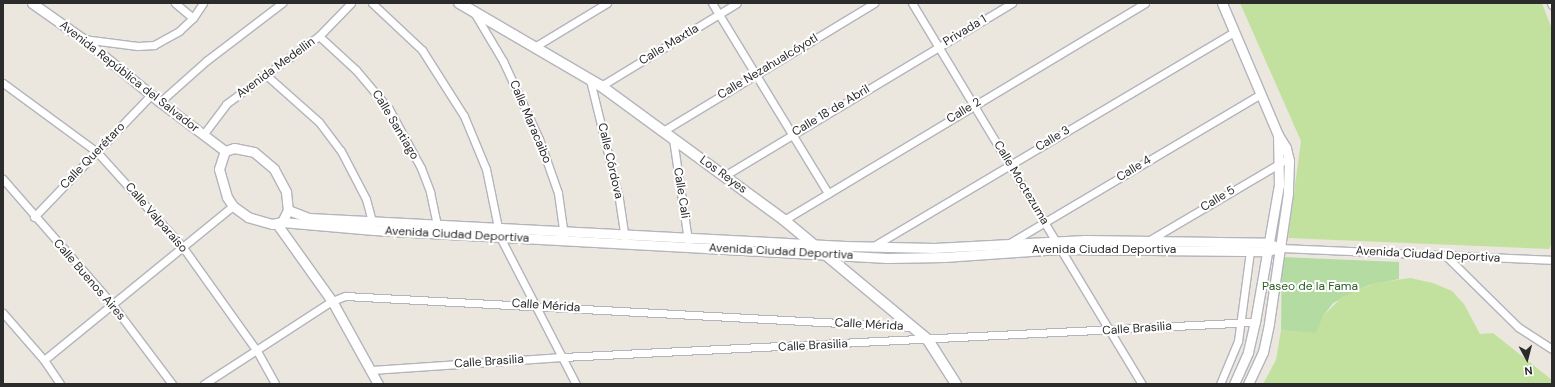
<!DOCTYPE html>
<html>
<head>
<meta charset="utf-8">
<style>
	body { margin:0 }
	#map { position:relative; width:1555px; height:387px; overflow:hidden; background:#ebe7df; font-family:"DM Sans",sans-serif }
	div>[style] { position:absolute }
	.green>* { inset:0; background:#b3dba2 }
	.pitch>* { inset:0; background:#c2e19f }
	.roads { filter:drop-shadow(1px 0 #b3b4bd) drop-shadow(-1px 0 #b3b4bd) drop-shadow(0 1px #b3b4bd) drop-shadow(0 -1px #b3b4bd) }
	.minor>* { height:7px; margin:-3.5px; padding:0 3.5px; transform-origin:3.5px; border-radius:3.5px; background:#fff }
	.tertiary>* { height:9px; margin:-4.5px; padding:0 4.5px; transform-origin:4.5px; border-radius:4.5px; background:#fff }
	.secondary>* { height:10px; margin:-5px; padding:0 5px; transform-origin:5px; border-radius:5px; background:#fff }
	span { translate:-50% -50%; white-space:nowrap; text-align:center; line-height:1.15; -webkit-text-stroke:4px #fff; paint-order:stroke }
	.street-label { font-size:12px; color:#2b2b2b }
	.park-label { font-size:12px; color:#2d6123 }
	.frame { position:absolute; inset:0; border:4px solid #2b2b2b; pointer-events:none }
	.north { position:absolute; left:1507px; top:339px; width:40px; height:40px; -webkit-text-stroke:3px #fff; paint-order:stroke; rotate:173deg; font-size:11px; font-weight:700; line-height:16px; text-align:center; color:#2b2b2b }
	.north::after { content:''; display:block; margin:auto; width:14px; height:18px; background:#2b2b2b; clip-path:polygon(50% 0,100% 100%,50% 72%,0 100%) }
</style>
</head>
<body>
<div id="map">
	<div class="green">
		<i style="clip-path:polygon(1282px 257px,1399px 262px,1399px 279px,1369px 285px,1333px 303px,1324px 315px,1316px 334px,1281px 330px)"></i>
	</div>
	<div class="pitch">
		<i style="clip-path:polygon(1240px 3px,1542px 3px,1552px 29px,1552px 243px,1549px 249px,1288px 238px,1301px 141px)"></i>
		<i style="clip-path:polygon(1410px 278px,1433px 283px,1452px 291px,1464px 304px,1480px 334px,1493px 333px,1552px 380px,1550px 384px,1263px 384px,1276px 360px,1281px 330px,1316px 333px,1324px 315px,1342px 297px,1375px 283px)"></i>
	</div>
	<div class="roads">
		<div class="minor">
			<i style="left:175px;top:3px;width:23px;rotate:40deg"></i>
			<i style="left:372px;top:3px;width:69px;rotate:43.2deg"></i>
			<i style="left:422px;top:50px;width:78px;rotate:57.5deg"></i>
			<i style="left:464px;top:116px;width:57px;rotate:67.5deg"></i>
			<i style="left:486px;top:169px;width:69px;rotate:78.4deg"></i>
			<i style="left:500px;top:237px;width:165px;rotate:62.7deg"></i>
			<i style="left:712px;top:3px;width:223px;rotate:58.6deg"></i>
			<i style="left:912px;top:3px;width:445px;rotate:58.9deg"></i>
			<i style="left:1551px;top:3px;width:2px;rotate:63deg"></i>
			<i style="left:475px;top:14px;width:55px;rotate:59.2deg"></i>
			<i style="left:503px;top:61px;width:86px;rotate:65.2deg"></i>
			<i style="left:539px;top:139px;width:57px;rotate:70.6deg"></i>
			<i style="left:558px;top:193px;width:43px;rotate:82.1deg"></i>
			<i style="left:319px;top:36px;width:50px;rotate:42.6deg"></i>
			<i style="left:356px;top:70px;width:51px;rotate:49.8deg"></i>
			<i style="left:389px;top:109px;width:67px;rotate:61.5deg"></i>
			<i style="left:421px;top:168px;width:26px;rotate:69deg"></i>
			<i style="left:430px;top:192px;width:38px;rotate:78deg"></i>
			<i style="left:83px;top:39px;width:55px;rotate:7.3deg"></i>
			<i style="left:138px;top:46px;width:16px;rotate:-4deg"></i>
			<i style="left:154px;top:45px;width:29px;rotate:-29deg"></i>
			<i style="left:179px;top:31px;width:19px;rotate:-43deg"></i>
			<i style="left:193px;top:18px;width:18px;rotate:-56deg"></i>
			<i style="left:536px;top:46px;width:83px;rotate:-31.2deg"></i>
			<i style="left:265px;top:74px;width:72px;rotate:41.6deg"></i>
			<i style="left:319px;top:122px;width:36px;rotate:53deg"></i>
			<i style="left:341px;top:151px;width:54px;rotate:62.5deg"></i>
			<i style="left:366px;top:199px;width:27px;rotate:75deg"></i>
			<i style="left:590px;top:80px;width:122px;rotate:76.3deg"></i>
			<i style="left:619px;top:199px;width:40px;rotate:81.5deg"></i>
			<i style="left:3px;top:83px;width:117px;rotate:36.3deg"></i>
			<i style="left:97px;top:152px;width:127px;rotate:47.9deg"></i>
			<i style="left:182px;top:246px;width:129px;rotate:54.5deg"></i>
			<i style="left:257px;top:351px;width:38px;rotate:61deg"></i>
			<i style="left:601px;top:86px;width:159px;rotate:-31.4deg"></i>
			<i style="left:160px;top:102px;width:62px;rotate:-41.7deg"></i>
			<i style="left:206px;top:61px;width:96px;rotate:-37.3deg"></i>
			<i style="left:663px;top:131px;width:247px;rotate:-31.2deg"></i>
			<i style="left:203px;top:135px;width:39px;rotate:-53deg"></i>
			<i style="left:226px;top:104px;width:115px;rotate:-36.2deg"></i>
			<i style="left:319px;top:36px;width:46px;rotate:-45.9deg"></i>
			<i style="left:673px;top:139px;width:103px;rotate:81.6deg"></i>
			<i style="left:724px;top:176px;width:336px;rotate:-31deg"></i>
			<i style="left:3px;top:179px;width:166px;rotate:48.9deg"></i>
			<i style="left:112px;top:304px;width:100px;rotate:53.1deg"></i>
			<i style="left:34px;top:217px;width:169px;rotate:-46.2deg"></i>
			<i style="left:784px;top:220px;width:421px;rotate:-31deg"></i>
			<i style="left:1148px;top:241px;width:164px;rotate:-30.5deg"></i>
			<i style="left:1008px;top:244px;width:294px;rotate:-30.7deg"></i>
			<i style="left:872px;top:247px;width:421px;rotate:-30.7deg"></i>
			<i style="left:1279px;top:248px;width:273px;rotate:2.5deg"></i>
			<i style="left:1445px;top:255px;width:103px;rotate:44.6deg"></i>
			<i style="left:1518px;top:327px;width:40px;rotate:32.9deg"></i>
			<i style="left:3px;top:313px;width:62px;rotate:48.9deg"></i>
			<i style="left:44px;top:360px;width:29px;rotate:56deg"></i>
			<i style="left:44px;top:360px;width:244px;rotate:-39.2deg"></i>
			<i style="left:371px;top:370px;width:192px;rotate:-3.9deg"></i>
			<i style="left:563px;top:357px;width:693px;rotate:-2.9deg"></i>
			<i style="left:204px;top:384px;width:153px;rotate:-33deg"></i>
			<i style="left:332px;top:301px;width:14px;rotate:-21deg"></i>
			<i style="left:345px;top:296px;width:569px;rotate:3.12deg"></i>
			<i style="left:1220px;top:384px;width:47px;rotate:-67.3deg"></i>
			<i style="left:1238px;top:341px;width:91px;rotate:-82.4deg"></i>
		</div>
		<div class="tertiary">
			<i style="left:32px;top:3px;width:62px;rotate:35.2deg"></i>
			<i style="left:83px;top:39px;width:99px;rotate:39.3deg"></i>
			<i style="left:160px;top:102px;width:81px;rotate:37deg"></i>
			<i style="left:1222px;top:3px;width:143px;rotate:67deg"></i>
			<i style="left:1278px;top:135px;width:15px;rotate:58deg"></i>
			<i style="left:1286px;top:148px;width:13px;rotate:77deg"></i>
			<i style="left:1289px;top:161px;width:32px;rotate:92deg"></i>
			<i style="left:1288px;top:193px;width:132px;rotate:98.3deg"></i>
			<i style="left:1269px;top:324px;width:29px;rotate:102deg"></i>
			<i style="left:1263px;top:352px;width:35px;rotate:115deg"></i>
			<i style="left:234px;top:148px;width:20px;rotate:11deg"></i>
			<i style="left:254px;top:152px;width:26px;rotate:40deg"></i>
			<i style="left:274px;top:169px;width:26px;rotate:62deg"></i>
			<i style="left:286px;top:192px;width:18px;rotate:84deg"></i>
			<i style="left:288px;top:210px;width:13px;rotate:117deg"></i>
			<i style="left:282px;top:222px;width:10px;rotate:169deg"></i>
			<i style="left:272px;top:224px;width:25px;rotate:-164deg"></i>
			<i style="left:248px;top:217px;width:19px;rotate:-144deg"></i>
			<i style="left:233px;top:206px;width:11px;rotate:-124deg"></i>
			<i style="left:227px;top:197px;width:29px;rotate:-106deg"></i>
			<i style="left:219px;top:169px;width:19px;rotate:-72deg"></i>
			<i style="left:225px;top:151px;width:9px;rotate:-18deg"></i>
			<i style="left:288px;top:210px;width:22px;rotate:21deg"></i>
			<i style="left:309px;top:218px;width:537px;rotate:2.99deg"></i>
			<i style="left:845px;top:246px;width:89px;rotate:1.3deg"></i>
			<i style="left:934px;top:248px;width:151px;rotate:-3deg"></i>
			<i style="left:1085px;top:240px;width:183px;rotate:0.9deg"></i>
			<i style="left:1268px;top:243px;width:12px;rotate:24deg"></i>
			<i style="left:282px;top:222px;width:92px;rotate:5deg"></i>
			<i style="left:374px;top:230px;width:514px;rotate:3.12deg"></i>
			<i style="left:887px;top:258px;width:57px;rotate:-1deg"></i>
			<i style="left:944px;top:257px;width:116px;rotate:-3.9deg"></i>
			<i style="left:1060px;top:249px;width:207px;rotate:0.6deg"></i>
			<i style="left:1267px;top:251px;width:12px;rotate:-14deg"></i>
			<i style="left:277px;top:224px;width:95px;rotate:54.5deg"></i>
			<i style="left:332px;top:301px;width:95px;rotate:61deg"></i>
			<i style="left:1234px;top:384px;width:35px;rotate:-66deg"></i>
			<i style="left:1248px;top:352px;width:31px;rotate:-77deg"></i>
			<i style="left:1255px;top:322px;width:139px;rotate:-80.1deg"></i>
			<i style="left:1279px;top:185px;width:50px;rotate:-91.1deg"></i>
		</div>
		<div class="secondary">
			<i style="left:459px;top:3px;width:164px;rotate:30.3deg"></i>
			<i style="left:601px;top:86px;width:227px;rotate:36.2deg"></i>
			<i style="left:784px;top:220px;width:187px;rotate:39.8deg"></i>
			<i style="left:928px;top:340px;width:52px;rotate:57.5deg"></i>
		</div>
	</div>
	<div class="street-label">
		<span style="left:965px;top:31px;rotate:-31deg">Privada 1</span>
		<span style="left:669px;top:45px;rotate:-31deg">Calle Maxtla</span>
		<span style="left:768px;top:67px;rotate:-31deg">Calle Nezahualcóyotl</span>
		<span style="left:276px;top:68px;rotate:-36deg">Avenida Medellin</span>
		<span style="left:129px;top:77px;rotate:38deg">Avenida República del Salvador</span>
		<span style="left:831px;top:111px;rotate:-31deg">Calle 18 de Abril</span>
		<span style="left:964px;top:111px;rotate:-31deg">Calle 2</span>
		<span style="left:530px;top:122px;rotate:67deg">Calle Maracaibo</span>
		<span style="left:395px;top:125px;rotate:59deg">Calle Santiago</span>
		<span style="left:1053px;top:139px;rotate:-31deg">Calle 3</span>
		<span style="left:93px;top:156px;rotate:-46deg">Calle Querétaro</span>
		<span style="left:610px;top:161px;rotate:77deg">Calle Córdova</span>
		<span style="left:1134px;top:169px;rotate:-31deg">Calle 4</span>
		<span style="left:723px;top:175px;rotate:36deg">Los Reyes</span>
		<span style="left:1021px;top:183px;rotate:59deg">Calle Moctezuma</span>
		<span style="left:681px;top:193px;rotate:81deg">Calle Cali</span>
		<span style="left:1218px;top:199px;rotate:-31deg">Calle 5</span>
		<span style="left:156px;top:218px;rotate:49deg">Calle Valparaíso</span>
		<span style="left:457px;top:235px;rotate:3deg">Avenida Ciudad Deportiva</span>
		<span style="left:1104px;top:250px">Avenida Ciudad Deportiva</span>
		<span style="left:781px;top:252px;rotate:3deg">Avenida Ciudad Deportiva</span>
		<span style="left:1428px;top:255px;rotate:3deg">Avenida Ciudad Deportiva</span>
		<span style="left:89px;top:280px;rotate:49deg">Calle Buenos Aires</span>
		<span style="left:546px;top:306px;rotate:4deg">Calle Mérida</span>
		<span style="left:869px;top:325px;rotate:3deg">Calle Mérida</span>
		<span style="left:1137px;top:329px;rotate:-4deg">Calle Brasilia</span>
		<span style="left:813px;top:346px;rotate:-3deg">Calle Brasilia</span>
		<span style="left:489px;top:362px;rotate:-4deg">Calle Brasilia</span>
	</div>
	<div class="park-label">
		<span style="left:1310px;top:287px">Paseo de la Fama</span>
	</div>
	<div class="frame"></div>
	<div class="north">N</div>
</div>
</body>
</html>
